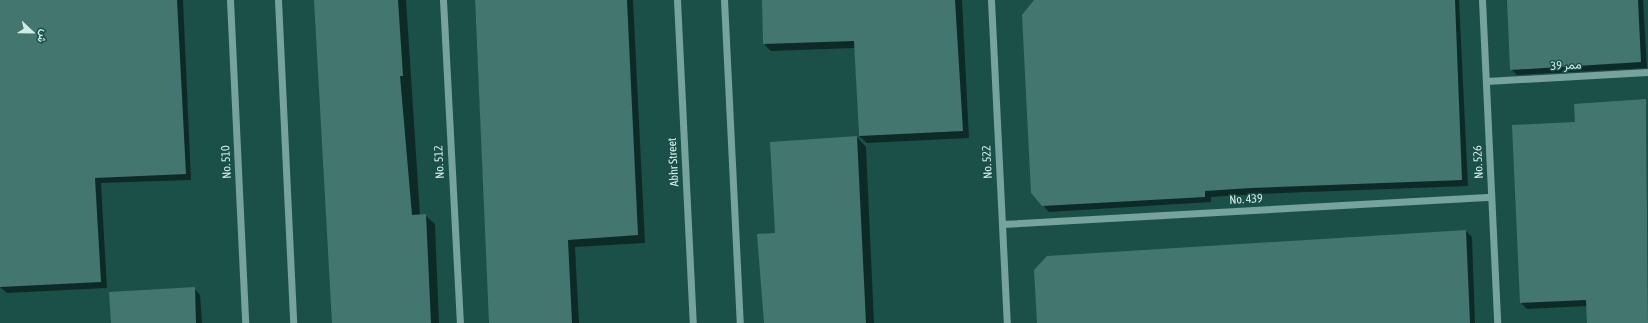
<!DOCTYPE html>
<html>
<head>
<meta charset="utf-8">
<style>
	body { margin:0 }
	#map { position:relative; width:1648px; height:323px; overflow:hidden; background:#1b5049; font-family:"Asap Condensed",Vazirmatn,sans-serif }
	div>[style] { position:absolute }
	.shadow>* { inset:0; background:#0007 }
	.building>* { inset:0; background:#42766e }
	.minor>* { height:7px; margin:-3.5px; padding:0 3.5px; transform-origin:3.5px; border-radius:3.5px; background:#76a39c }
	span { translate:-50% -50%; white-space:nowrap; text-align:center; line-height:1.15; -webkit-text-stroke:3px #1b5049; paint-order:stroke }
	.street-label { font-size:12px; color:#d1ebe6 }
	.north { position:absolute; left:12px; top:12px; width:40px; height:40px; -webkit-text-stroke:3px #1b5049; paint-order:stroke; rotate:112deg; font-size:11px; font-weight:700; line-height:16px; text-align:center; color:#d1ebe6 }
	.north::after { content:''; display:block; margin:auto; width:14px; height:18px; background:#d1ebe6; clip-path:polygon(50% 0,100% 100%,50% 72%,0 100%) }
</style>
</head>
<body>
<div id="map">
	<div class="shadow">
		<i style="clip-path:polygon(0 0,183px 0,191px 180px,101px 183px,107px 288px,7px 293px,0 287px)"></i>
		<i style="clip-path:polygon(315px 0,406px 0,420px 215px,425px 215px,435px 224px,439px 323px,333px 323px)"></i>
		<i style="clip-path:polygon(475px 0,633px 0,645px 243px,575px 247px,579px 323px,490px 323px)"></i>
		<i style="clip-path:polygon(763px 0,962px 0,969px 138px,867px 143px,859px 136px,855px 48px,771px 51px,764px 44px)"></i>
		<i style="clip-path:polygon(1046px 0,1459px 0,1468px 186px,1258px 194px,1211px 197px,1211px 202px,1049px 212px,1043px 205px)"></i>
		<i style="clip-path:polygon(1508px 0,1643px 0,1647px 68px,1517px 75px,1511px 69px)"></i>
		<i style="clip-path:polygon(1646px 100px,1648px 323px,1588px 323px,1587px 306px,1527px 309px,1521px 303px,1576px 123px)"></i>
		<i style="clip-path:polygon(857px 137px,866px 147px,874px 323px,764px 323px,776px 234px)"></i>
		<i style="clip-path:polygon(1466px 231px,1472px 237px,1475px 323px,1038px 323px)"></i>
		<i style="clip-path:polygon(194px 288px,200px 295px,202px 323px,112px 323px)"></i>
	</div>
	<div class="building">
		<i style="clip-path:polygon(0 0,177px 0,186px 174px,95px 178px,101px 282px,0 287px)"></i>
		<i style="clip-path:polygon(314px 0,398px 0,403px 76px,400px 76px,412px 215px,426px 214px,431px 323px,332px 323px)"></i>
		<i style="clip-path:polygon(475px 0,627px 0,638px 235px,568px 240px,572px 323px,489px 323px)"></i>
		<i style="clip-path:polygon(762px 0,955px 0,963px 131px,859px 136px,854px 41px,763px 44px)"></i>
		<i style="clip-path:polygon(1034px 0,1455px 0,1462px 180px,1251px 188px,1205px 191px,1205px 197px,1042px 206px,1031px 193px,1022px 15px)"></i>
		<i style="clip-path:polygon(1507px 0,1638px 0,1641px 62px,1510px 70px)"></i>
		<i style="clip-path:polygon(1646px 99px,1648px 323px,1587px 323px,1586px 300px,1520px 303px,1512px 125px,1575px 122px,1574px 104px)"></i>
		<i style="clip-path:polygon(857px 136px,866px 323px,764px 323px,757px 234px,775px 233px,770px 142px)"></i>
		<i style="clip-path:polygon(1466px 230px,1470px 323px,1037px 323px,1034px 270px,1047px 256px)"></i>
		<i style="clip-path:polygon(195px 287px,196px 323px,111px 323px,109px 292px)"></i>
	</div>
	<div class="minor">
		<i style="left:230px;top:0;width:323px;rotate:87.3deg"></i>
		<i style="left:278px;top:0;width:323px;rotate:87.3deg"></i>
		<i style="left:443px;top:0;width:323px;rotate:87deg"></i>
		<i style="left:677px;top:0;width:323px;rotate:87.2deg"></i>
		<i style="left:724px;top:0;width:323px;rotate:87.2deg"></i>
		<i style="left:991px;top:0;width:323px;rotate:87.2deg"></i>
		<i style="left:1482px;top:0;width:323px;rotate:87.3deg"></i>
		<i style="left:1486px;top:81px;width:162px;rotate:-3.2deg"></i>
		<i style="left:1002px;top:224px;width:490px;rotate:-3.2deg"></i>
	</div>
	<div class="street-label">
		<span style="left:1566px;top:66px;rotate:-3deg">ممر 39</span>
		<span style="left:227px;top:162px;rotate:-93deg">No. 510</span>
		<span style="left:440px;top:162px;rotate:-93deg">No. 512</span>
		<span style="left:674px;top:162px;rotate:-93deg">Abhr Street</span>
		<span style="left:988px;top:162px;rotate:-93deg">No. 522</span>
		<span style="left:1479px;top:162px;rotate:-93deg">No. 526</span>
		<span style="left:1246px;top:200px;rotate:-3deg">No. 439</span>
	</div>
	<div class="north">ش</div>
</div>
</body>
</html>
